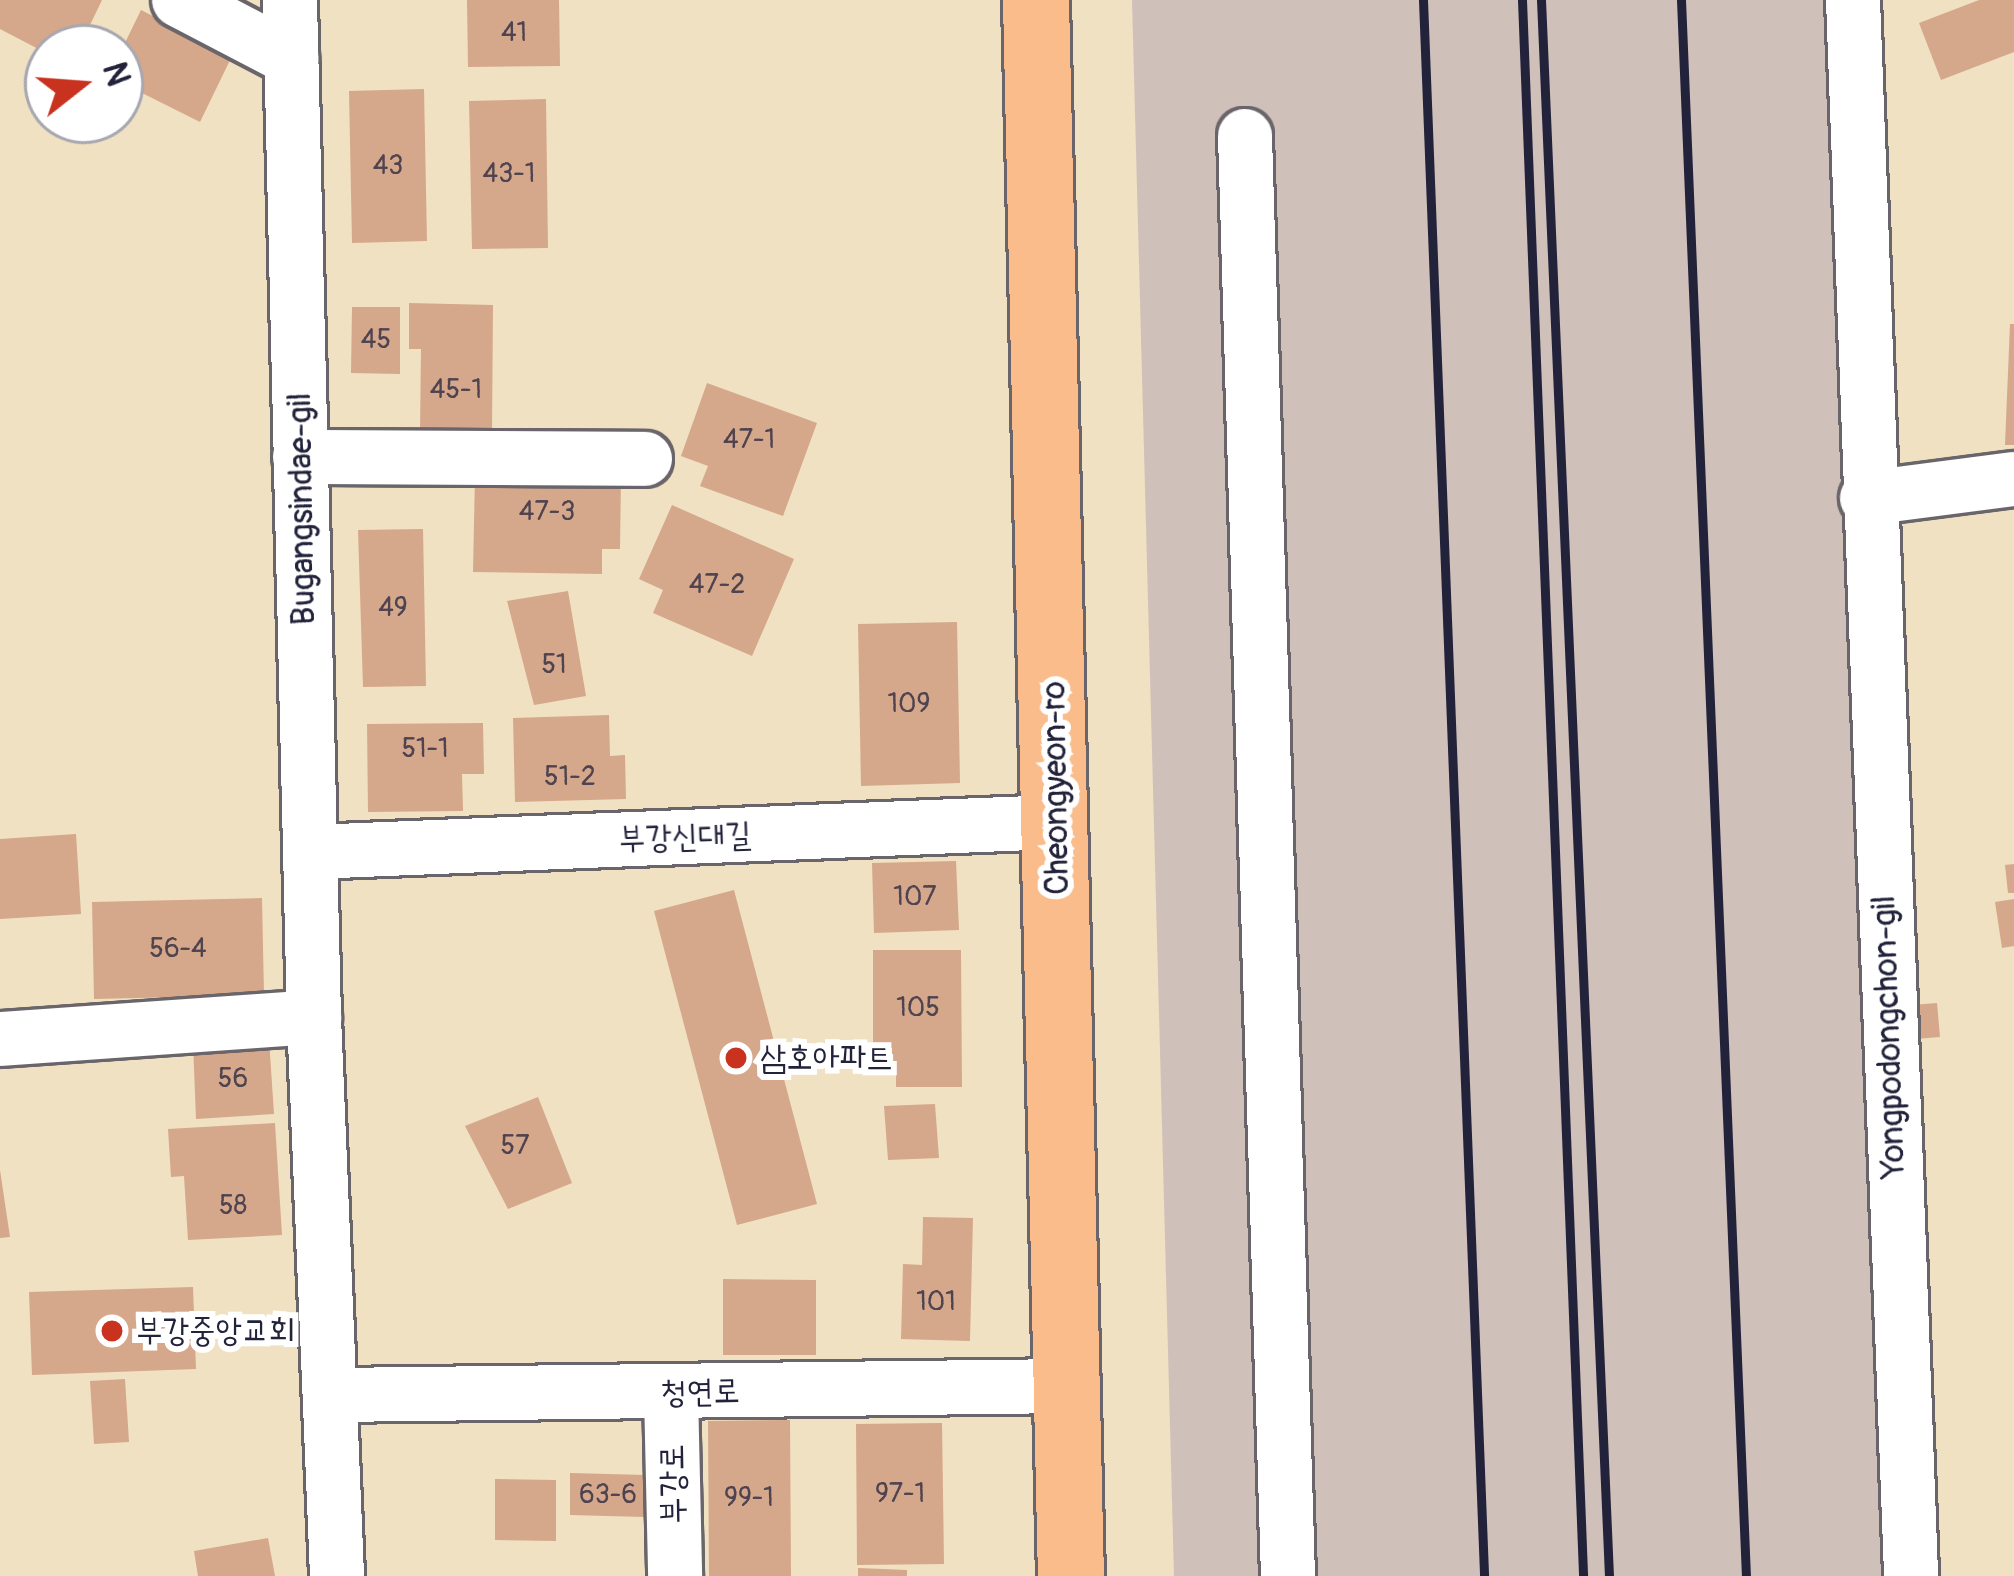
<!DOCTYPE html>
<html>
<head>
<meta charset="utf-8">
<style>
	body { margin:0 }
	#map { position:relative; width:2014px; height:1576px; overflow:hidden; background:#f0e1c2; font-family:Pangolin,"Poor Story",sans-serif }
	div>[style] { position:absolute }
	.industrial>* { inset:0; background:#cfc0ba }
	.building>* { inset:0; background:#d5a78b }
	.roads { filter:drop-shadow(3px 0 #6a656a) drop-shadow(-3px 0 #6a656a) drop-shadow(0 3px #6a656a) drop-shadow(0 -3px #6a656a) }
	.minor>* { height:54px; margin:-27px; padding:0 27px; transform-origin:27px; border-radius:27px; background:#fff }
	.major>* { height:66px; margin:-33px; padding:0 33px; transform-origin:33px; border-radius:33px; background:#f9bc8a }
	.rail>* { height:9px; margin:-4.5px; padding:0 4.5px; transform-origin:4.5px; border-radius:4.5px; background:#22223b }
	.dots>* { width:33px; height:33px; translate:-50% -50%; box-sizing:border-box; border:6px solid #fff; border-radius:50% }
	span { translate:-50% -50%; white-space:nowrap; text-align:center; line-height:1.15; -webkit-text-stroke:12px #fff; paint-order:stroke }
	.number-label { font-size:27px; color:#4f434f }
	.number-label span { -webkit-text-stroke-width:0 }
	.street-label { font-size:33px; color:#22223b }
	.poi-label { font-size:33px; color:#22223b }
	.left { translate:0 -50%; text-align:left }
	.north { position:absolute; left:24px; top:24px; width:120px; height:120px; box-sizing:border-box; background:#fff; border:3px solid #a7a7b1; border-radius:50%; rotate:73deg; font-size:33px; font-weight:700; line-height:48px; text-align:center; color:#22223b }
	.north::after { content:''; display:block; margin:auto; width:42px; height:54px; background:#c8321e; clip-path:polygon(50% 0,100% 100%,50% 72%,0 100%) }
</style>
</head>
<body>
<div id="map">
	<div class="industrial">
		<i style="clip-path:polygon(1132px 0,1834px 0,1898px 1576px,1174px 1576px)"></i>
	</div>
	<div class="building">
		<i style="clip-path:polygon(0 0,102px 0,79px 48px,48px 54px,0 29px)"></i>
		<i style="clip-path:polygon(467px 0,559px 0,560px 66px,468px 67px)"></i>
		<i style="clip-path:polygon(1979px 0,2014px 0,2014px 52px,1941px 80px,1919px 23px)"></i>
		<i style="clip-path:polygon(141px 10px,232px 56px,200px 122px,120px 82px,120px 53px)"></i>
		<i style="clip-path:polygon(424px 89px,427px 241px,352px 243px,349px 91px)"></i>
		<i style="clip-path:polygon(546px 99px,548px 248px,472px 249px,469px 101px)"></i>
		<i style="clip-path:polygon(409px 303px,493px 305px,492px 432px,420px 431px,421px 349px,409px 349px)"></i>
		<i style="clip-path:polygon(352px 307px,400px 307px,400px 374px,351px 373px)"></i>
		<i style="clip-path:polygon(2010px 324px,2014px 324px,2014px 445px,2005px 445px)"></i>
		<i style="clip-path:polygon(707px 383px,817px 423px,783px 516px,700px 486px,708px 466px,681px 456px)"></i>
		<i style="clip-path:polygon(475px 474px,621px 476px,620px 549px,602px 549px,602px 574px,473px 572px)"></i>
		<i style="clip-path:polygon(672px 505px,794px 559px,752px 656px,653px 613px,663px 590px,639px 579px)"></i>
		<i style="clip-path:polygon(423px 529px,426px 686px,363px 687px,358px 530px)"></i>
		<i style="clip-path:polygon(568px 591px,586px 696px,534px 705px,507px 601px)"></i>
		<i style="clip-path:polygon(957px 622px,960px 783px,861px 786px,858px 624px)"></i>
		<i style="clip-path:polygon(609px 715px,610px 756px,625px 755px,626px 799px,515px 802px,513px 718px)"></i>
		<i style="clip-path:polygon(483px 723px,484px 774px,462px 774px,463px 811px,368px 812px,367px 724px)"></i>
		<i style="clip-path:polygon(76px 834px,81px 914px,0 919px,0 839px)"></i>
		<i style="clip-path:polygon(956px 861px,959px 930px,874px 933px,872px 863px)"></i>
		<i style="clip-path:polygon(2014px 864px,2014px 893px,2008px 893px,2005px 865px)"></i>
		<i style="clip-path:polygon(734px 890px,817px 1204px,737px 1225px,654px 911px)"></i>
		<i style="clip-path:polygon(262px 898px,264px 995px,94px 999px,92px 902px)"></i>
		<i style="clip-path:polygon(2014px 899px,2014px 946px,2002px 948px,1995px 902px)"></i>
		<i style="clip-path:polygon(873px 950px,961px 950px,962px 1087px,896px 1087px,896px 1066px,873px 1066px)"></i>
		<i style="clip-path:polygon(1937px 1003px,1940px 1037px,1916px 1039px,1912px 1005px)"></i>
		<i style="clip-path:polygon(269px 1039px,274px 1114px,196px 1119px,193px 1043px)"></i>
		<i style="clip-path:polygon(538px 1097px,572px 1183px,508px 1209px,465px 1126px)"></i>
		<i style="clip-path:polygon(935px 1104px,939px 1158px,888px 1160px,884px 1106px)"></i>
		<i style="clip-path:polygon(275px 1123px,282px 1235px,188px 1240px,184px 1176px,171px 1177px,168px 1129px)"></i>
		<i style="clip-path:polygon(0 1170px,10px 1237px,0 1238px)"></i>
		<i style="clip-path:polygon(923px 1217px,973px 1218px,970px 1341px,901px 1339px,903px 1264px,922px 1265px)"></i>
		<i style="clip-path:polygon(723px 1279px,816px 1280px,816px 1355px,723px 1355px)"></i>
		<i style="clip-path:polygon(193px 1287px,196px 1369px,32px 1375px,29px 1292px)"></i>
		<i style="clip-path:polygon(125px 1379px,129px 1442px,94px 1444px,90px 1381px)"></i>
		<i style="clip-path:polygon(790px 1420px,791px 1576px,709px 1576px,708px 1421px)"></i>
		<i style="clip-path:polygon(942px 1423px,944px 1564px,857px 1565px,856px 1424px)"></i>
		<i style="clip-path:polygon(570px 1473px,646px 1475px,645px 1517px,570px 1515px)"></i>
		<i style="clip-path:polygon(495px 1479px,556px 1480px,556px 1541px,495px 1540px)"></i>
		<i style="clip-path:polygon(268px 1538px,275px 1576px,198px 1576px,194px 1551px)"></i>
		<i style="clip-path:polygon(858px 1568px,907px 1570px,907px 1576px,858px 1576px)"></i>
	</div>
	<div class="roads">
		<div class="minor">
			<i style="left:179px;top:0;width:127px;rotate:27.6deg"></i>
			<i style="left:290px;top:0;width:1017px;rotate:88.65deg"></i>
			<i style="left:314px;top:1017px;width:559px;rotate:87.64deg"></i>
			<i style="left:1853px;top:0;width:1577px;rotate:87.89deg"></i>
			<i style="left:1245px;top:136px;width:1441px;rotate:88.29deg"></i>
			<i style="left:300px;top:457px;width:345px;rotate:0.3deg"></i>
			<i style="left:1867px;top:498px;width:148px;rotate:-7.4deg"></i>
			<i style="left:312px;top:852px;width:746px;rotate:-2.31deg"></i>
			<i style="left:0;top:1039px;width:315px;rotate:-4deg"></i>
			<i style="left:671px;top:1393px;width:183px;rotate:88.7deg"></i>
			<i style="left:334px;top:1395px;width:733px;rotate:-0.7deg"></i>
		</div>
		<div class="major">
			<i style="left:1036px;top:0;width:1576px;rotate:88.73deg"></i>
		</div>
	</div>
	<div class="rail">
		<i style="left:1423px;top:0;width:1577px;rotate:87.78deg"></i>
		<i style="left:1522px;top:0;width:1577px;rotate:87.78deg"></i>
		<i style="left:1541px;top:0;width:1577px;rotate:87.53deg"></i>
		<i style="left:1681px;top:0;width:1577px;rotate:87.64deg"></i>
	</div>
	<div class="dots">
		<i style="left:736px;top:1058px;background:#c8321e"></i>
		<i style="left:112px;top:1331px;background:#c8321e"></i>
	</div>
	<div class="number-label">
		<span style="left:514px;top:33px">41</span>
		<span style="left:388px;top:166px">43</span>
		<span style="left:509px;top:174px">43-1</span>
		<span style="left:376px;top:340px">45</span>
		<span style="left:456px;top:390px">45-1</span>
		<span style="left:749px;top:440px">47-1</span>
		<span style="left:547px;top:512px">47-3</span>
		<span style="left:717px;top:585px">47-2</span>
		<span style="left:393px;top:608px">49</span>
		<span style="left:554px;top:665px">51</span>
		<span style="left:909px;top:704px">109</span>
		<span style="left:425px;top:749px">51-1</span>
		<span style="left:570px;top:777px">51-2</span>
		<span style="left:915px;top:897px">107</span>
		<span style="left:178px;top:949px">56-4</span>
		<span style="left:918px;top:1008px">105</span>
		<span style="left:233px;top:1079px">56</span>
		<span style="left:515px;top:1146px">57</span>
		<span style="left:233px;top:1206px">58</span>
		<span style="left:936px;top:1302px">101</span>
		<span style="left:900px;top:1494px">97-1</span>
		<span style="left:608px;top:1495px">63-6</span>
		<span style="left:749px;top:1498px">99-1</span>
	</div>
	<div class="street-label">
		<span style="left:302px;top:509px;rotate:-91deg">Bugangsindae-gil</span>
		<span style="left:1056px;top:788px;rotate:-91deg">Cheongyeon-ro</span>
		<span style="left:685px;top:837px;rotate:-2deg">부강신대길</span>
		<span style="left:1889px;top:1037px;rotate:-92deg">Yongpodongchon-gil</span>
		<span style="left:700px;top:1392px;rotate:-1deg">청연로</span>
		<span style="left:673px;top:1484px;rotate:-91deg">부강로</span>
	</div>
	<div class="poi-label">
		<span class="left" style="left:760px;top:1058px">삼호아파트</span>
		<span class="left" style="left:136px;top:1331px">부강중앙교회</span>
	</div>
	<div class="north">N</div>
</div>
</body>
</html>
